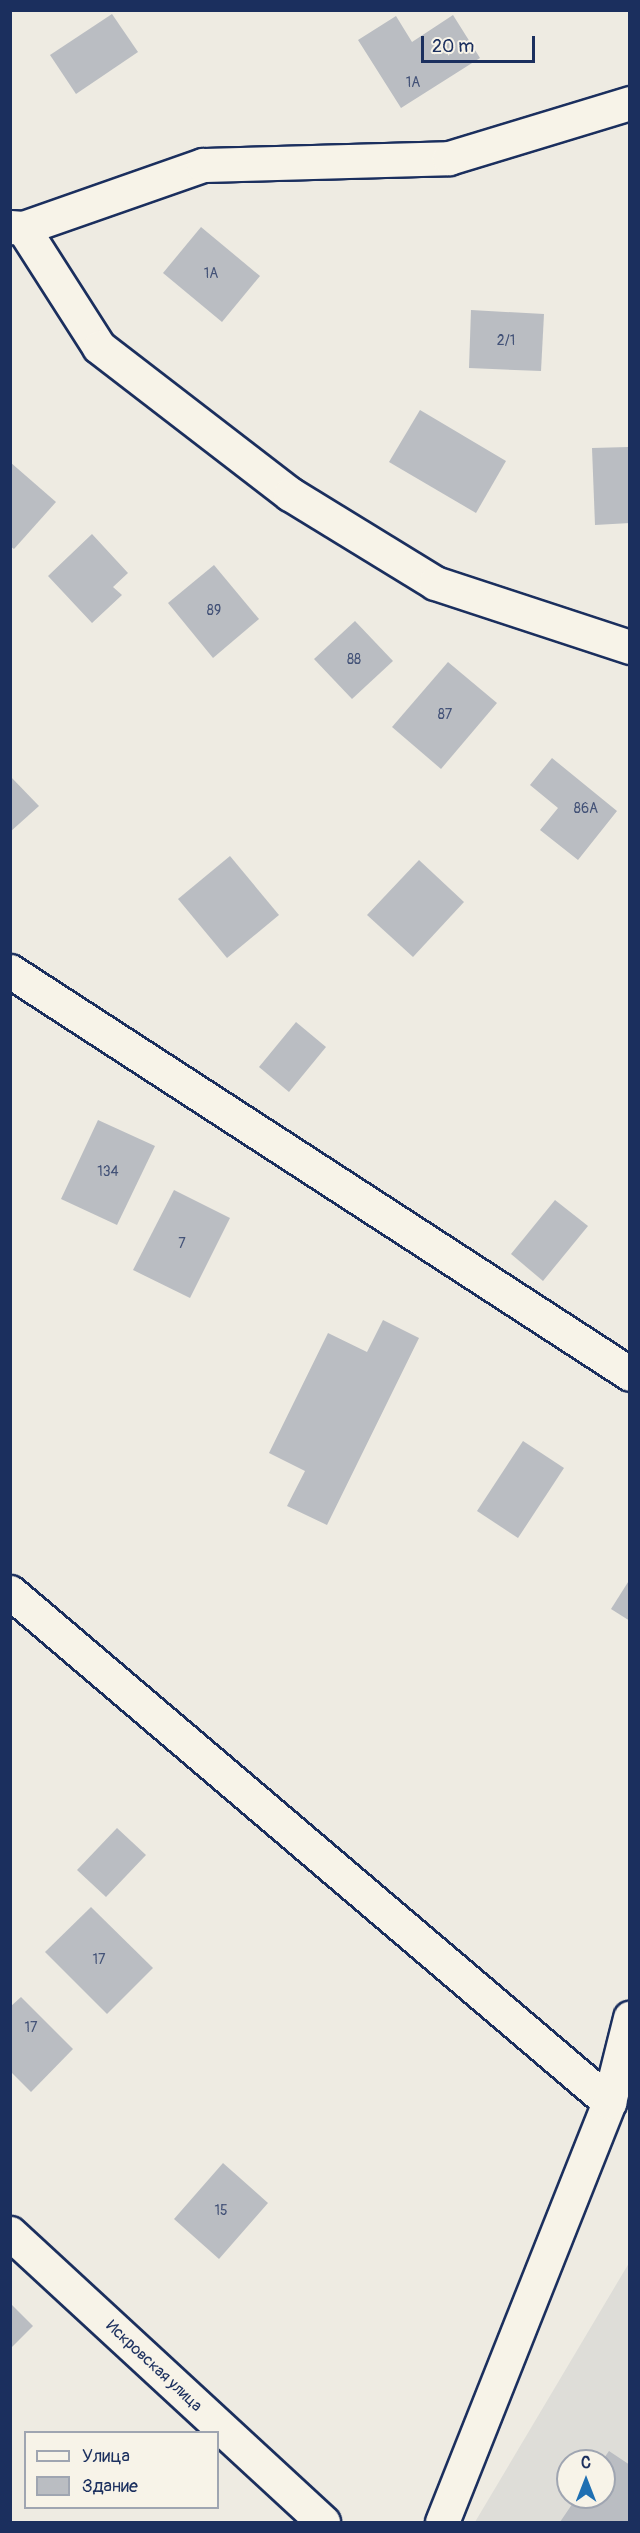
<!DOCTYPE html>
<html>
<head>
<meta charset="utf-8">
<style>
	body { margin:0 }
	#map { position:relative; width:640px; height:2533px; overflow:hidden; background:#eeebe2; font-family:Pangolin,sans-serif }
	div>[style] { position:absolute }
	.built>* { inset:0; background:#deddd8 }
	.building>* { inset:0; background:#babdc2 }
	.roads { filter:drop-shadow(2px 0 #1b2f5e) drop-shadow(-2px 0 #1b2f5e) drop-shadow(0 2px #1b2f5e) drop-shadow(0 -2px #1b2f5e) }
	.minor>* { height:33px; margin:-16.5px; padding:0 16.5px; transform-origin:16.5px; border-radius:16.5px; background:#f7f3e8 }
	span { translate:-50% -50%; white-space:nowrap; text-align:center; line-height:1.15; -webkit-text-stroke:4.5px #f7f3e8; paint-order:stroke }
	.number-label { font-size:14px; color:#435277 }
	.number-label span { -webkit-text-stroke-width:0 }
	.street-label { font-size:16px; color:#1b2f5e }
	.frame { position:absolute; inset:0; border:12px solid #1b2f5e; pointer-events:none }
	.legend { position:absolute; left:24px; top:2431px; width:195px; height:78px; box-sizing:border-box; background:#f7f3e8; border:2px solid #9fa5b1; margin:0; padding:8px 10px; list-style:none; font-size:18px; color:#1b2f5e }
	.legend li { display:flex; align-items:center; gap:12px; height:30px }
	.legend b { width:30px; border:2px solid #9fa5b1 }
	.north { position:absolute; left:556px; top:2449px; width:60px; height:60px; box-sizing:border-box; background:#f7f3e8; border:2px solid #9fa5b1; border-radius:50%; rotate:0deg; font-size:16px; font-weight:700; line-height:24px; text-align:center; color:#1b2f5e }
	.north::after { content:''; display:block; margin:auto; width:21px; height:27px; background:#1f6fb2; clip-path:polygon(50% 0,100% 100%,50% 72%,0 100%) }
	.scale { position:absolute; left:421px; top:36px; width:114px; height:27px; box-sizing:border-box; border:3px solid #1b2f5e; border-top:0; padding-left:8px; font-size:18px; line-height:21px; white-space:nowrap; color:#1b2f5e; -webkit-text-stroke:4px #f7f3e8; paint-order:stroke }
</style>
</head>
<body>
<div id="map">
	<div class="built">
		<i style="clip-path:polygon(evenodd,629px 2263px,629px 2522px,475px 2522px,629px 2263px,568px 2461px,604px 2461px,604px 2497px,568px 2497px,568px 2461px)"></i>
	</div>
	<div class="building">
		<i style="clip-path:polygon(112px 14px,138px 52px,76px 94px,50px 55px)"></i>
		<i style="clip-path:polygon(453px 15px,480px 58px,401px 108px,358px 40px,396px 16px,412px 42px)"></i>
		<i style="clip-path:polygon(201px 227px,260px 276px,222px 322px,163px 273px)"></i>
		<i style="clip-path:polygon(471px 310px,544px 314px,541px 371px,469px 368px)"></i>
		<i style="clip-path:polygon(420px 410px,506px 461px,476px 513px,389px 462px)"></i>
		<i style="clip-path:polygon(628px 447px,630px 523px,595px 525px,592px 448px)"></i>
		<i style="clip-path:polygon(10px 462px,56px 502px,14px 549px,10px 546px)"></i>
		<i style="clip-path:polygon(92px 534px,128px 573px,113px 587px,122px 595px,92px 623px,48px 576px)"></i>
		<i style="clip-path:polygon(214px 565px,259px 619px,213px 658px,168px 603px)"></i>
		<i style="clip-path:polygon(355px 621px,393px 661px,352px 699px,314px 659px)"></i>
		<i style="clip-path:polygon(448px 662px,497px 703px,441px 769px,392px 727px)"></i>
		<i style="clip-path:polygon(552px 758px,617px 811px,578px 860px,540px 830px,558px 808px,530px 785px)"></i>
		<i style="clip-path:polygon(10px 776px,39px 806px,10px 832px)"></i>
		<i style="clip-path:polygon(230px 856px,279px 915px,227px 958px,178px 899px)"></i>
		<i style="clip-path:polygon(419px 860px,464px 902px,413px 957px,367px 915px)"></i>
		<i style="clip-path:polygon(296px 1022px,326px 1047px,289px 1092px,259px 1067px)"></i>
		<i style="clip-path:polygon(98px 1120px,155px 1146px,117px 1225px,61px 1199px)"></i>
		<i style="clip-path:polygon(174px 1190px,230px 1218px,190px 1298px,133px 1270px)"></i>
		<i style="clip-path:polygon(555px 1200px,588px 1226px,543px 1281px,511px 1254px)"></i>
		<i style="clip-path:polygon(383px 1320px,419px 1338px,327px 1525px,287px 1506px,305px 1471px,269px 1453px,328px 1333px,367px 1352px)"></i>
		<i style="clip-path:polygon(523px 1441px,564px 1468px,518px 1538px,477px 1511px)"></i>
		<i style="clip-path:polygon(630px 1579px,630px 1621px,611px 1609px)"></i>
		<i style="clip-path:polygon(117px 1828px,146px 1855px,106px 1897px,77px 1870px)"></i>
		<i style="clip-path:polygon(91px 1907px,153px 1968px,107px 2014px,45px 1952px)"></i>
		<i style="clip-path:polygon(21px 1997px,73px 2049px,31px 2092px,10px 2071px,10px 2007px)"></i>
		<i style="clip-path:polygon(223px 2163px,268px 2203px,219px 2259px,174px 2219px)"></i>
		<i style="clip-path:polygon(10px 2303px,33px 2326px,10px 2349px)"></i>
		<i style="clip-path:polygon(609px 2451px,630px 2465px,630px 2522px,560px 2522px,577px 2497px,604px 2497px,602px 2461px)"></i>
	</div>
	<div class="roads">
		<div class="minor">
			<i style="left:10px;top:227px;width:13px;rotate:4deg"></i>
			<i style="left:23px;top:228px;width:141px;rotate:57.4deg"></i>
			<i style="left:99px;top:347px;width:241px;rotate:37.6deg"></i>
			<i style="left:290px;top:494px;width:170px;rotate:31.5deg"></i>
			<i style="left:435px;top:583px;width:205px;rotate:18.2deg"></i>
			<i style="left:23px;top:228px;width:191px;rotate:-19.3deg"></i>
			<i style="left:203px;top:165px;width:246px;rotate:-1.6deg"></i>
			<i style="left:449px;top:158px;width:189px;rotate:-16.9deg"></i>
			<i style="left:10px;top:971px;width:739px;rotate:33.02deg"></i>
			<i style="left:10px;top:1592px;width:787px;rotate:40.41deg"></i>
			<i style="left:10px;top:2233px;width:426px;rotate:42.7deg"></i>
			<i style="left:442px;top:2522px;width:452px;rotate:-68.3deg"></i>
			<i style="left:609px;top:2102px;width:87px;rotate:-76deg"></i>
		</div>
	</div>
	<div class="number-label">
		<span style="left:413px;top:83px">1А</span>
		<span style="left:211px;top:274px">1А</span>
		<span style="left:506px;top:341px">2/1</span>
		<span style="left:214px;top:611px">89</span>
		<span style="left:354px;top:660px">88</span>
		<span style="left:445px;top:715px">87</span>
		<span style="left:586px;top:809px">86А</span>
		<span style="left:108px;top:1172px">134</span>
		<span style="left:182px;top:1244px">7</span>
		<span style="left:99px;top:1960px">17</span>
		<span style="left:31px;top:2028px">17</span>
		<span style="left:221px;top:2211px">15</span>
	</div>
	<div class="street-label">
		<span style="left:154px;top:2366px;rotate:43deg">Искровская улица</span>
	</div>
	<div class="frame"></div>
	<ul class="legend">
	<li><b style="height:8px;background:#f7f3e8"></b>Улица</li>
	<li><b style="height:16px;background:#babdc2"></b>Здание</li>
	</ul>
	<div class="north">С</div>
	<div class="scale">20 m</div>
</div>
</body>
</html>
